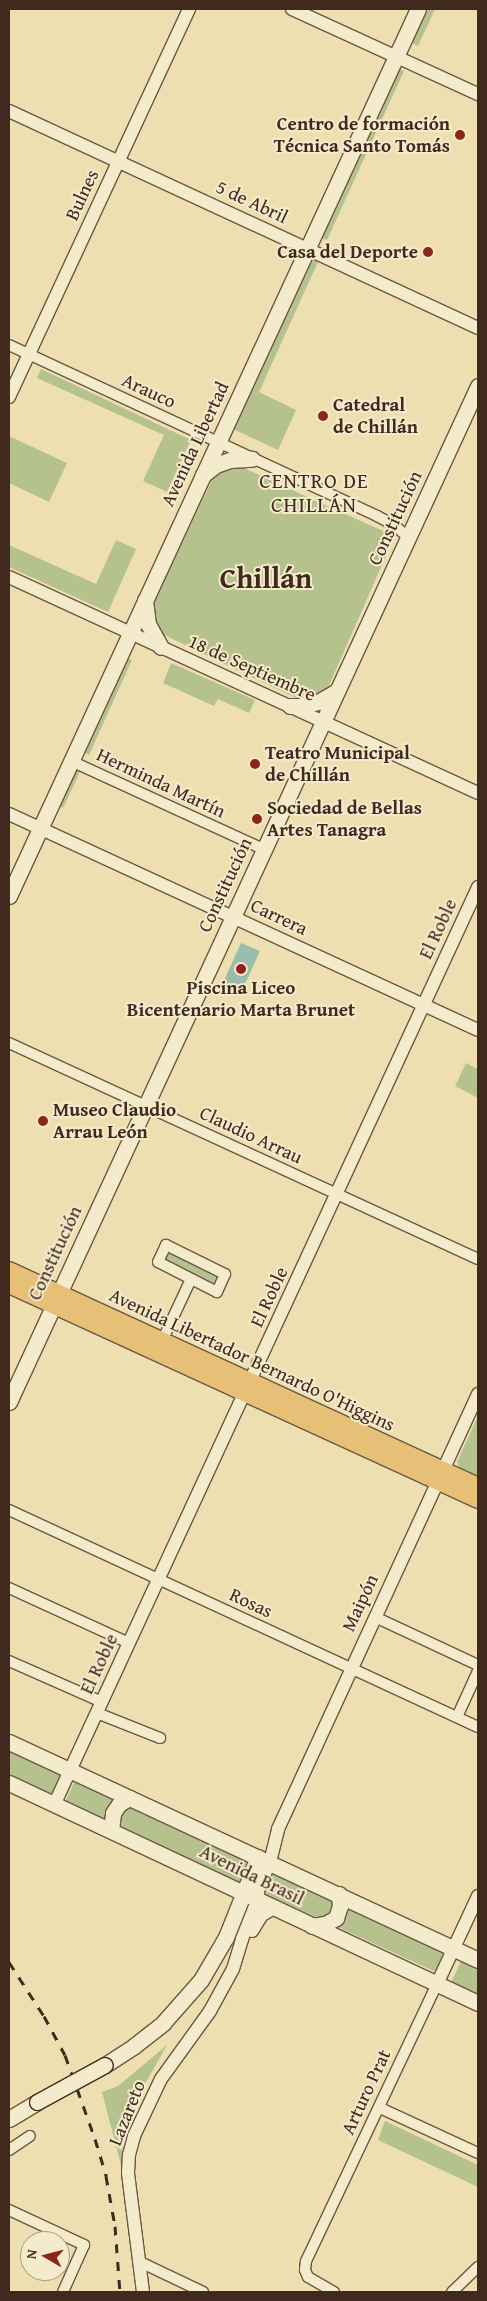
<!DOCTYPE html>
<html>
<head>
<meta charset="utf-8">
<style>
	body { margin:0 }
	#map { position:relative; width:487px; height:2301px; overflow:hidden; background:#eedfb1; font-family:"Gentium Book Plus",serif }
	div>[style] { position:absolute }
	.green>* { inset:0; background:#b5c28e }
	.water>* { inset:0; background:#99bdaa }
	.roads { filter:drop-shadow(1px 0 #6c5643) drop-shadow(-1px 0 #6c5643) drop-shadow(0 1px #6c5643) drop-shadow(0 -1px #6c5643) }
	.minor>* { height:10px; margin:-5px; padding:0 5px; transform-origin:5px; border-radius:5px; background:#f4eacc }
	.tertiary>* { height:12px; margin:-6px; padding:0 6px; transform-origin:6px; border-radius:6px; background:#f4eacc }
	.secondary>* { height:15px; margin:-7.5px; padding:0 7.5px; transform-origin:7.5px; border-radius:7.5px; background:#f4eacc }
	.primary>* { height:16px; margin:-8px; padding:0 8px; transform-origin:8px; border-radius:8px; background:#e7c078 }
	.rail>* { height:3px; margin-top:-1.5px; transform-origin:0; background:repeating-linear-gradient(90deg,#41291e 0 9px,transparent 0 18px) }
	.bridges { filter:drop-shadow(1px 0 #41291e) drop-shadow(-1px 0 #41291e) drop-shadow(0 1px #41291e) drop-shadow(0 -1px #41291e) }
	.secondary-bridge>* { height:15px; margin:-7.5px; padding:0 7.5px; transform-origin:7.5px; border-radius:7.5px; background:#f4eacc }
	.dots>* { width:14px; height:14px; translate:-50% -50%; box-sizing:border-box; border:2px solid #f4eacc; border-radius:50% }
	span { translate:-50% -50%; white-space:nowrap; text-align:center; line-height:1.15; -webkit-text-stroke:4px #f4eacc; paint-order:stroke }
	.poi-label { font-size:19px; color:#41291e; font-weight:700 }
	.right { translate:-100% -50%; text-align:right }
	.left { translate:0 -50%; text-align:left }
	.street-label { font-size:19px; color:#41291e }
	.quarter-label { font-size:21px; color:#41291e; letter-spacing:1px }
	.town-label { font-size:29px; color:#41291e; font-weight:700 }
	.frame { position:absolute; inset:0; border:10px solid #41291e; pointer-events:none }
	.north { position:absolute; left:20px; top:2231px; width:50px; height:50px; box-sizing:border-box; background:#f4eacc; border:1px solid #ac9d86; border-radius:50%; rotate:278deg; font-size:14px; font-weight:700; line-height:20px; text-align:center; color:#41291e }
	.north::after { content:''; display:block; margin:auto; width:18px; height:22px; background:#8f2418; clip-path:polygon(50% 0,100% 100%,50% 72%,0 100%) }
</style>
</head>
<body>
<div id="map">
	<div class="green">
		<i style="clip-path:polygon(428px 9px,435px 9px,418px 46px,412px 43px)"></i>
		<i style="clip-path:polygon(398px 68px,404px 71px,327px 240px,321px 238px)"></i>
		<i style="clip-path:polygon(309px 259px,318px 262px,259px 392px,296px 410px,278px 450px,233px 429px)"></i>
		<i style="clip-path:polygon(41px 369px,191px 440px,167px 492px,143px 481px,164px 435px,37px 378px)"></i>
		<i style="clip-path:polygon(9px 436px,67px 463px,49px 502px,9px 483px)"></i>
		<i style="clip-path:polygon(237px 465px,383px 531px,387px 535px,389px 549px,328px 688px,320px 695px,298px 699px,154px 630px,151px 608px,214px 476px,227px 467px)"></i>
		<i style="clip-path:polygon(116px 540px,136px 549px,108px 612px,9px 567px,9px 545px,96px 584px)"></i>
		<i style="clip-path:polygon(126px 657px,132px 660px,89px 755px,83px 752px)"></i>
		<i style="clip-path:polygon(171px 663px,255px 700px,249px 713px,218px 699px,214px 706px,163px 683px)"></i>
		<i style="clip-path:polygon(73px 769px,80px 772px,63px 808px,57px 805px)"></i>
		<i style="clip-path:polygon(466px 1063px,478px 1069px,478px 1098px,455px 1086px)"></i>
		<i style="clip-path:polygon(166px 1247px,222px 1275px,216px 1289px,160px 1262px)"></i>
		<i style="clip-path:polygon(478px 1416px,478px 1483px,463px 1475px,457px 1462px)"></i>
		<i style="clip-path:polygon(9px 1747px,65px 1773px,54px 1797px,9px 1777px)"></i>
		<i style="clip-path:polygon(76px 1778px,251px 1858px,240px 1883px,65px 1802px)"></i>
		<i style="clip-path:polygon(274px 1868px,447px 1947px,436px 1972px,263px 1893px)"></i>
		<i style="clip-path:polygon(461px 1961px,478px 1969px,478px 1995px,451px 1983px)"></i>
		<i style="clip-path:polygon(167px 2045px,141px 2091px,123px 2139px,121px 2165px,102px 2092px,118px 2086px)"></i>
		<i style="clip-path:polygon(385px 2121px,478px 2165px,478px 2187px,378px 2140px)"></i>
	</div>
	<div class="water">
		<i style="clip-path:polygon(241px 943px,260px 951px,240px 995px,221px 987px)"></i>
	</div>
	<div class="roads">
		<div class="minor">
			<i style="left:9px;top:345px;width:406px;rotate:24.9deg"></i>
			<i style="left:377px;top:516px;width:19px;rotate:28deg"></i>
			<i style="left:394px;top:525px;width:18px;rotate:41deg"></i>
			<i style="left:71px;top:761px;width:211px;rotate:24.6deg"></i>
			<i style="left:9px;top:1043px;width:516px;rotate:24.73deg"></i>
			<i style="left:166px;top:1245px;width:66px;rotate:26.2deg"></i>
			<i style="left:225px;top:1274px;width:20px;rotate:114deg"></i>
			<i style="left:217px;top:1292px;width:66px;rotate:-153deg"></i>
			<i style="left:158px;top:1262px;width:19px;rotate:-65deg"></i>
			<i style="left:162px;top:1341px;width:68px;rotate:-64.9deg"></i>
			<i style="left:9px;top:1510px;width:517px;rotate:24.83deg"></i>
			<i style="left:9px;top:1588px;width:132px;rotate:24.6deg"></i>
			<i style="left:375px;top:1617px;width:114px;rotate:25deg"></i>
			<i style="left:9px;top:1661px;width:102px;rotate:23.8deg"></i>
			<i style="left:97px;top:1713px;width:68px;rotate:21.6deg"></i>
			<i style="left:457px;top:1717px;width:51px;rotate:-65.5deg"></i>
			<i style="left:380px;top:2108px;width:108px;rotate:24.7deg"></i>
			<i style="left:9px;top:2150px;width:25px;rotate:-34deg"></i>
			<i style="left:9px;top:2210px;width:83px;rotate:25deg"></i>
			<i style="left:84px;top:2245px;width:51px;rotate:114.1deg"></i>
			<i style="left:140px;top:2262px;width:70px;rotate:25.5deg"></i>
			<i style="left:334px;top:2292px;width:30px;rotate:-150deg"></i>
			<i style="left:308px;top:2277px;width:8px;rotate:-113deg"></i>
			<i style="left:305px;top:2270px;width:9px;rotate:-84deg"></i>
			<i style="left:306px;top:2261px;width:306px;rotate:-64.7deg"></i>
			<i style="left:452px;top:2292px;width:36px;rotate:-44deg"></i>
		</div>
		<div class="tertiary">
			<i style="left:292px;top:9px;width:205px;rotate:24.6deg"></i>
			<i style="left:9px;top:111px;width:517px;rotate:24.83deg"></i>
			<i style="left:9px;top:397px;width:428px;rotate:-65.1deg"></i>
			<i style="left:9px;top:577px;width:516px;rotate:24.73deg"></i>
			<i style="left:9px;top:814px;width:516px;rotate:24.73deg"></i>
			<i style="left:55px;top:1803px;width:1009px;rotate:-65.21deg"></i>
			<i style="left:252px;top:1931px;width:19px;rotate:-58deg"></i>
			<i style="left:262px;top:1915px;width:14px;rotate:-30deg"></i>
			<i style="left:437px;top:1984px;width:97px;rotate:-65deg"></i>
			<i style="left:143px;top:2292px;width:120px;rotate:-97.2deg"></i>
			<i style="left:128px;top:2173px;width:18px;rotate:-87deg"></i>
			<i style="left:129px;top:2155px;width:20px;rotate:-75deg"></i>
			<i style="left:134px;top:2136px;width:63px;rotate:-64.7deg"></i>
			<i style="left:161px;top:2079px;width:84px;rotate:-54.2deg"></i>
			<i style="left:210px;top:2011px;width:48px;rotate:-61.3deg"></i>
			<i style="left:233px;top:1969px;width:31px;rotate:-73deg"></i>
			<i style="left:242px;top:1939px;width:41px;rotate:-68.5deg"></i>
			<i style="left:257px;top:1901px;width:10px;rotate:-84deg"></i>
			<i style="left:258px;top:1891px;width:31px;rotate:-68deg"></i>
			<i style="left:270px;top:1862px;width:34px;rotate:-76deg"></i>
			<i style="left:278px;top:1829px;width:479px;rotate:-65.3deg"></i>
		</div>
		<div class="secondary">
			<i style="left:203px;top:475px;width:16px;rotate:-38deg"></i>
			<i style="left:216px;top:465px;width:15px;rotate:-20deg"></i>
			<i style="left:230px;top:460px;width:22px;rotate:-3deg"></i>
			<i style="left:145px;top:600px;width:24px;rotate:83deg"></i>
			<i style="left:148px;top:624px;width:26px;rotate:61deg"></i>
			<i style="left:290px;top:706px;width:9px"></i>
			<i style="left:299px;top:706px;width:19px;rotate:-12deg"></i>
			<i style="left:318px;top:702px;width:22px;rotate:-30deg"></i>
			<i style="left:9px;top:896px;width:977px;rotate:-65.25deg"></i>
			<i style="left:9px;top:1402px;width:1119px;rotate:-65.22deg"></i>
			<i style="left:9px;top:1742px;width:517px;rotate:24.93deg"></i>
			<i style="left:9px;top:1783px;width:518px;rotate:25.13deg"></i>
			<i style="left:111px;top:1830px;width:17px;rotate:-83deg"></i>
			<i style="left:113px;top:1813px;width:11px;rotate:-56deg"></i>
			<i style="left:119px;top:1804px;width:12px;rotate:-31deg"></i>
			<i style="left:312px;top:1926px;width:13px;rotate:-9deg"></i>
			<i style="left:325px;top:1924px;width:13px;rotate:-29deg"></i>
			<i style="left:336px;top:1918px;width:13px;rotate:-72deg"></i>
			<i style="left:340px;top:1906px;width:12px;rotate:-95deg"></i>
			<i style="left:105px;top:2065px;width:35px;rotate:-33deg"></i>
			<i style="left:134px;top:2046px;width:37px;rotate:-38deg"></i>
			<i style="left:163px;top:2023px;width:57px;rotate:-48.5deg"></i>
			<i style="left:201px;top:1980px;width:50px;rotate:-59.8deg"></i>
			<i style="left:226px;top:1937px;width:86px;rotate:-68.2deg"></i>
			<i style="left:9px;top:2119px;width:33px;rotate:-31deg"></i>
		</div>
		<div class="primary">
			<i style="left:9px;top:1270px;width:516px;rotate:24.73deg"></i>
			<i style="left:9px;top:1285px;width:516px;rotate:24.63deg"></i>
		</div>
	</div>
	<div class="rail">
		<i style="left:9px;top:1962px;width:64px;rotate:57.1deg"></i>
		<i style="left:44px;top:2016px;width:44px;rotate:61.7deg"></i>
		<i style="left:65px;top:2055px;width:89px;rotate:70.3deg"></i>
		<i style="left:95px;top:2139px;width:39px;rotate:73deg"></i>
		<i style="left:106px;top:2176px;width:51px;rotate:79.8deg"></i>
		<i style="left:115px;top:2226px;width:66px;rotate:85.7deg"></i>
	</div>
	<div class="bridges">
		<div class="secondary-bridge">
			<i style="left:37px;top:2102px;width:77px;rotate:-28.6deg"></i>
		</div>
	</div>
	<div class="dots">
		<i style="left:460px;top:135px;background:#8f2418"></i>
		<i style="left:428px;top:252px;background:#8f2418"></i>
		<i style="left:323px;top:416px;background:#8f2418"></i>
		<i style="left:255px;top:764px;background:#8f2418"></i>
		<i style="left:257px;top:819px;background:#8f2418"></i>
		<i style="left:241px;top:969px;background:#8f2418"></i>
		<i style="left:43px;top:1121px;background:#8f2418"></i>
	</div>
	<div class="poi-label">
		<span class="right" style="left:450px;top:135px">Centro de formación<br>Técnica Santo Tomás</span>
		<span class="right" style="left:418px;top:252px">Casa del Deporte</span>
		<span class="left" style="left:333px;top:416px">Catedral<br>de Chillán</span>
		<span class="left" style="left:265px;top:764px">Teatro Municipal<br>de Chillán</span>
		<span class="left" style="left:267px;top:819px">Sociedad de Bellas<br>Artes Tanagra</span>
		<span style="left:241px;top:999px">Piscina Liceo<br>Bicentenario Marta Brunet</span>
		<span class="left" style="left:53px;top:1121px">Museo Claudio<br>Arrau León</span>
	</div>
	<div class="street-label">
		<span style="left:82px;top:195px;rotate:-65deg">Bulnes</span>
		<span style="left:252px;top:202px;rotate:25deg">5 de Abril</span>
		<span style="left:149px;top:391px;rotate:25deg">Arauco</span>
		<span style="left:195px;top:444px;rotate:-65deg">Avenida Libertad</span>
		<span style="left:395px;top:518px;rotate:-65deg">Constitución</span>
		<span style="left:252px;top:668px;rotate:24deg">18 de Septiembre</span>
		<span style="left:161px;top:783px;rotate:25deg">Herminda Martín</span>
		<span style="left:225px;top:885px;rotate:-65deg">Constitución</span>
		<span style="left:279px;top:917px;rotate:25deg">Carrera</span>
		<span style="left:438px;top:929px;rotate:-65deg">El Roble</span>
		<span style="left:251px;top:1135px;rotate:25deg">Claudio Arrau</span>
		<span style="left:55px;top:1253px;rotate:-65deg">Constitución</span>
		<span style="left:269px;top:1297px;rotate:-65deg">El Roble</span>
		<span style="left:252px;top:1360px;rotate:25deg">Avenida Libertador Bernardo O'Higgins</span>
		<span style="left:251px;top:1603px;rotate:25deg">Rosas</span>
		<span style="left:360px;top:1603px;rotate:-65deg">Maipón</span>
		<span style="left:99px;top:1664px;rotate:-65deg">El Roble</span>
		<span style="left:252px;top:1875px;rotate:26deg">Avenida Brasil</span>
		<span style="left:366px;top:2092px;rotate:-65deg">Arturo Prat</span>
		<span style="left:127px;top:2113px;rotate:-68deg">Lazareto</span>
	</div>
	<div class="quarter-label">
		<span style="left:314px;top:493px">CENTRO DE<br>CHILLÁN</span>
	</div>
	<div class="town-label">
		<span style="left:266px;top:578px">Chillán</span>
	</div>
	<div class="frame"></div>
	<div class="north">N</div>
</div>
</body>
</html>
